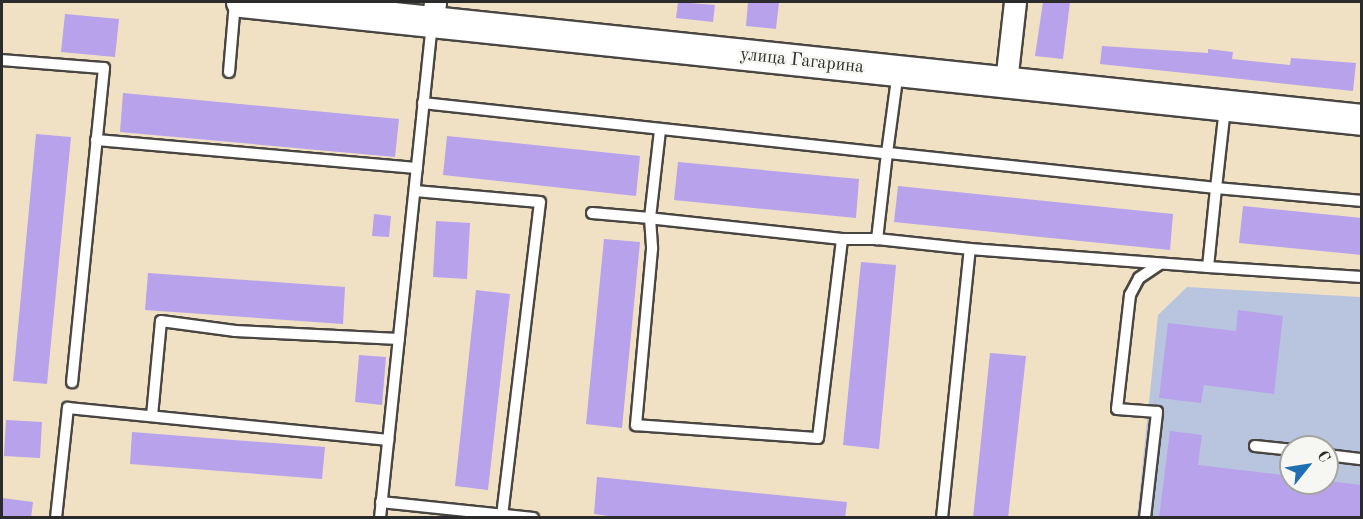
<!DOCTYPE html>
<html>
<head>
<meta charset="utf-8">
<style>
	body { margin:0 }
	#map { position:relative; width:1363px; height:519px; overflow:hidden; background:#f0e1c4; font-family:"Old Standard TT",serif }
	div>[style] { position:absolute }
	.industrial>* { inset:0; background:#b9c5de }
	.building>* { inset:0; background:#b7a2eb }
	.roads { filter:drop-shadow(2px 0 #494642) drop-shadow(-2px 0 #494642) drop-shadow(0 2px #494642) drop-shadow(0 -2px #494642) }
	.lane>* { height:10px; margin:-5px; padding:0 5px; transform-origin:5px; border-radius:5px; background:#fff }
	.street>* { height:21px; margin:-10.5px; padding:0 10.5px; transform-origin:10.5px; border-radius:10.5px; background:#fff }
	.secondary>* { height:30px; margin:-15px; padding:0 15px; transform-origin:15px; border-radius:15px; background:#fff }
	span { translate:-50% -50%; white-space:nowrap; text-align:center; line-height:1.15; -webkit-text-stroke:4.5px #f6f6f2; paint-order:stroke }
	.street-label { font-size:18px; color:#2b2b2b }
	.frame { position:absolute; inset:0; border:3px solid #2b2b2b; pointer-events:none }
	.north { position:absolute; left:1279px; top:435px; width:60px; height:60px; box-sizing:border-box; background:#f6f6f2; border:2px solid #a5a5a2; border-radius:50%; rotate:60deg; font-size:16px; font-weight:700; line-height:24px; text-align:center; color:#2b2b2b }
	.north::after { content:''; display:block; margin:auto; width:21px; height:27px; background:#1f6fb2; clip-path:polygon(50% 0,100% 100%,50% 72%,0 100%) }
</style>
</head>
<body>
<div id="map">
	<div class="industrial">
		<i style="clip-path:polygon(evenodd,1187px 287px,1361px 297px,1361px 517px,1137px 518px,1158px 315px,1187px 287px,1291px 447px,1327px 447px,1327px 483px,1291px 483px,1291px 447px)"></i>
	</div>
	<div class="building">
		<i style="clip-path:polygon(678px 2px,715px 5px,713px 22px,676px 18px)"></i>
		<i style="clip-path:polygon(748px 2px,779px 2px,776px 29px,746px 26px)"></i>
		<i style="clip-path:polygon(1043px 2px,1070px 2px,1063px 59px,1035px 56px)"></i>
		<i style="clip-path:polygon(65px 14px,119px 19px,115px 57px,61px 52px)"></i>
		<i style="clip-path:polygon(1102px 46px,1208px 53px,1208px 49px,1233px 52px,1232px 59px,1290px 65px,1291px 58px,1356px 63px,1353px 91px,1100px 64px)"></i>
		<i style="clip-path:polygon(123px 93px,399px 119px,395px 157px,120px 132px)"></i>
		<i style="clip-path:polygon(36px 134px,71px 137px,47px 384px,13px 381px)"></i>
		<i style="clip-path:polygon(447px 136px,640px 156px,636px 196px,443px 175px)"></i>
		<i style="clip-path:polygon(678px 162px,859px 179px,856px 218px,674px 200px)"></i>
		<i style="clip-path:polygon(898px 186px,1173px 214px,1170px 250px,894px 222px)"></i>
		<i style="clip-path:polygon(1243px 206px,1362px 218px,1362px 255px,1239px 243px)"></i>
		<i style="clip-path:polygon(374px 214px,391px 216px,389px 237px,372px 236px)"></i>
		<i style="clip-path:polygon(436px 221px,470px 223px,467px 279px,433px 277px)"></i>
		<i style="clip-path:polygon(604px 239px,640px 242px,622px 428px,586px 424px)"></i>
		<i style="clip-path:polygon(861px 262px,896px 265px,879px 449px,843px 445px)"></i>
		<i style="clip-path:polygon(148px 273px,345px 287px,343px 324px,145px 310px)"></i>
		<i style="clip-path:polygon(476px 290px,510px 294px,488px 490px,455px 486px)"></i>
		<i style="clip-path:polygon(1238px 310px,1283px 316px,1274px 394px,1204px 385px,1201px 403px,1159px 398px,1168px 323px,1236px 331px)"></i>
		<i style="clip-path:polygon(990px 353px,1026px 356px,1008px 518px,973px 518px)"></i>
		<i style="clip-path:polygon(359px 355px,386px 357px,382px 405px,355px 402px)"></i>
		<i style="clip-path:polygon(6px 420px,42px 422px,40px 458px,4px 456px)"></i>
		<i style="clip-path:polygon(1170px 431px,1202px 435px,1198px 465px,1291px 476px,1291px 483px,1327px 483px,1327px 481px,1362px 485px,1362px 518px,1159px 518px)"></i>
		<i style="clip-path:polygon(132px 432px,325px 447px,322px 479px,130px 464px)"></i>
		<i style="clip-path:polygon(597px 477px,847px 502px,845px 518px,623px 518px,594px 514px)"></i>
		<i style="clip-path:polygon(2px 498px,33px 502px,31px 518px,2px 518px)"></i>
	</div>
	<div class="roads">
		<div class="lane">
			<i style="left:2px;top:60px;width:102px;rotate:4.5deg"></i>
			<i style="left:104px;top:68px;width:316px;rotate:95.8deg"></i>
			<i style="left:229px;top:72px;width:70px;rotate:-85.1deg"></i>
			<i style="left:423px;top:103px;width:467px;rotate:6.2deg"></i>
			<i style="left:887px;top:153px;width:82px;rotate:-82.3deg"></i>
			<i style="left:1225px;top:108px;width:81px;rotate:96.4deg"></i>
			<i style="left:1216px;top:188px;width:147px;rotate:5.1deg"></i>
			<i style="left:96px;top:140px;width:322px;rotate:5deg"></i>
			<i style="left:415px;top:191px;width:125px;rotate:5deg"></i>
			<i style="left:540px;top:202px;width:314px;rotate:96.9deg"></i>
			<i style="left:592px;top:213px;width:58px;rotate:4.9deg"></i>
			<i style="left:650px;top:218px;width:89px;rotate:-83.5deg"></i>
			<i style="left:842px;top:239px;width:193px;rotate:-173.8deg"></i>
			<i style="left:650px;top:218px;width:31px;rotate:86deg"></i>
			<i style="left:652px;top:249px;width:177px;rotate:95.2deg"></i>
			<i style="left:636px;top:425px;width:182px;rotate:4.1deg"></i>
			<i style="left:818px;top:438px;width:200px;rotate:-83.1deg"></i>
			<i style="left:842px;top:239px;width:35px"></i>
			<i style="left:1208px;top:267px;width:79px;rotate:-84.2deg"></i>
			<i style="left:1216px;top:188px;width:331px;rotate:-173.9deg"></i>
			<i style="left:887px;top:153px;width:87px;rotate:96.6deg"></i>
			<i style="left:877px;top:239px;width:94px;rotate:6.1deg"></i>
			<i style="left:970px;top:249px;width:239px;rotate:4.3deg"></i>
			<i style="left:1208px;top:267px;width:154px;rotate:3.7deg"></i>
			<i style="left:152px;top:416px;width:95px;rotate:-84.6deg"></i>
			<i style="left:161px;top:321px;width:75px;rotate:7.7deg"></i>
			<i style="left:235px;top:331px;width:164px;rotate:2.8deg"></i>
			<i style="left:1255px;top:446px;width:36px;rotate:6deg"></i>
			<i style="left:1327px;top:455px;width:35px;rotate:7deg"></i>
			<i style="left:381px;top:502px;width:153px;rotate:6deg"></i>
			<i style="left:56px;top:518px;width:111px;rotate:-83.8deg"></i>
			<i style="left:68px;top:408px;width:322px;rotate:5.7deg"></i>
			<i style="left:380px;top:518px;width:496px;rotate:-84deg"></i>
			<i style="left:942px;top:518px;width:270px;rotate:-84.1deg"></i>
			<i style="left:1145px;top:518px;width:107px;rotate:-83.5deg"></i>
			<i style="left:1157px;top:412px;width:40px;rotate:-175.7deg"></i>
			<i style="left:1117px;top:409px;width:115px;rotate:-83.5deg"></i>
			<i style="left:1130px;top:295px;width:19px;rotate:-62deg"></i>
			<i style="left:1139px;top:278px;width:25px;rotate:-34deg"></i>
		</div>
		<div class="street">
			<i style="left:432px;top:22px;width:20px;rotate:-81deg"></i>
			<i style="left:1006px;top:82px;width:81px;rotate:-83.6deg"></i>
		</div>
		<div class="secondary">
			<i style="left:242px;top:2px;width:1126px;rotate:6.01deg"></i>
		</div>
	</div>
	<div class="street-label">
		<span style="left:802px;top:61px;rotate:6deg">улица Гагарина</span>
	</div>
	<div class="frame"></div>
	<div class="north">С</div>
</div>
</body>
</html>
